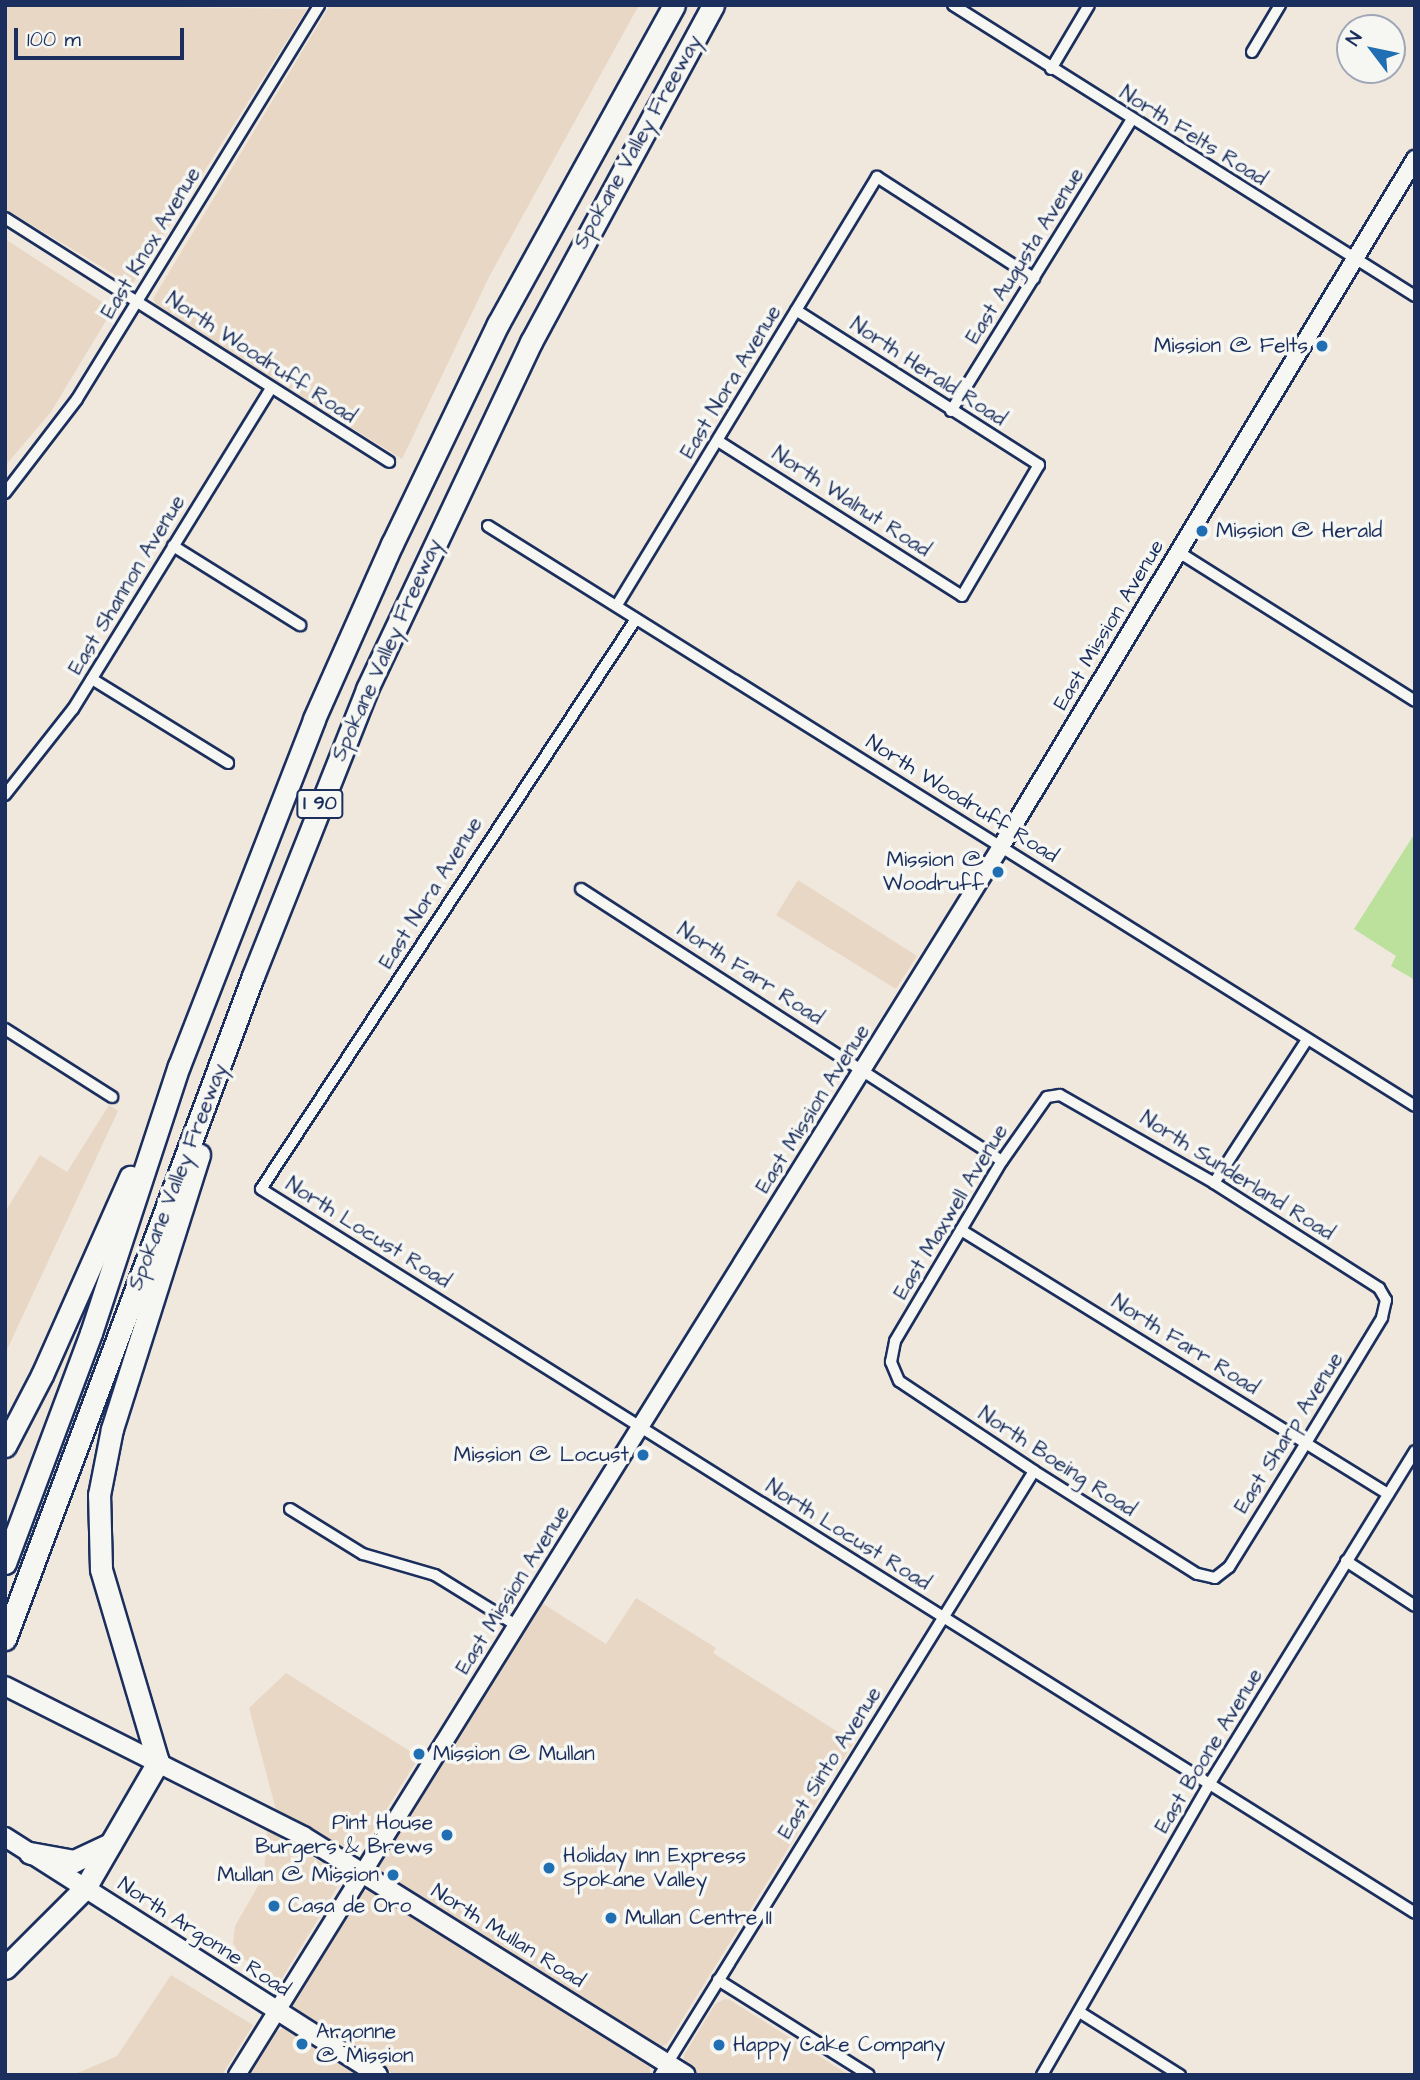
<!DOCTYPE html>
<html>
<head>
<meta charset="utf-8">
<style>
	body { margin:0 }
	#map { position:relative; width:1420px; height:2080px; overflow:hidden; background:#f0e8dd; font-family:"Architects Daughter",sans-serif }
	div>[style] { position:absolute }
	.built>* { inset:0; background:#e8d7c4 }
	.green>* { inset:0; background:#bbe19c }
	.roads { filter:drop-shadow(2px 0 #1b2f5e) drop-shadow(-2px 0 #1b2f5e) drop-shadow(0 2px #1b2f5e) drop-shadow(0 -2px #1b2f5e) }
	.street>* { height:10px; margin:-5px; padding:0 5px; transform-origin:5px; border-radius:5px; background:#f6f6f2 }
	.secondary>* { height:16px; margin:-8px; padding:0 8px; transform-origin:8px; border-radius:8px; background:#f6f6f2 }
	.primary>* { height:18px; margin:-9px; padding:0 9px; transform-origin:9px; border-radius:9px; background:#f6f6f2 }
	.highway>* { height:21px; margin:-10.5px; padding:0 10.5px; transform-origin:10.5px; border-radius:10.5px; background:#f6f6f2 }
	.dots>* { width:19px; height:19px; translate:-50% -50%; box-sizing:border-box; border:4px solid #f6f6f2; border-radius:50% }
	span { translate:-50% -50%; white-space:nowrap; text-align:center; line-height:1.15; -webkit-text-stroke:7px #f6f6f2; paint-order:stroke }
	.shield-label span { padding:2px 5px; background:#f6f6f2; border:2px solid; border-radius:5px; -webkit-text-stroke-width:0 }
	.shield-label { font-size:19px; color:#1b2f5e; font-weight:700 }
	.street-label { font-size:21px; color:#1b2f5e }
	.poi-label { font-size:21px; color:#1b2f5e }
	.right { translate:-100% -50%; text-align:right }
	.left { translate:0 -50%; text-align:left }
	.frame { position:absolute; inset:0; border:7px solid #1b2f5e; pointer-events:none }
	.north { position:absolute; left:1336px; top:14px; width:70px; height:70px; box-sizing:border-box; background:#f6f6f2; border:2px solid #9ea6b7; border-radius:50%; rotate:302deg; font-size:19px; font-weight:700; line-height:28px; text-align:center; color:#1b2f5e }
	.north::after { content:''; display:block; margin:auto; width:24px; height:32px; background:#1f6fb2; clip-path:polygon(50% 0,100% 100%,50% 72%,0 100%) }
	.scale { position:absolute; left:14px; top:28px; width:170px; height:32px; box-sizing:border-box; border:4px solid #1b2f5e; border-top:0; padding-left:9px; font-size:21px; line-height:24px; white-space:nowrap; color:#1b2f5e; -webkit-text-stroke:5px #f6f6f2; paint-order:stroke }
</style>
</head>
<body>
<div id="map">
	<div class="built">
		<i style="clip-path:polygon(5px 5px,307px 9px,132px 285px,5px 209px)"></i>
		<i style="clip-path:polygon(330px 5px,639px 5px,490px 275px,402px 459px,158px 308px,153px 299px)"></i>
		<i style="clip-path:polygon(5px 239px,113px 309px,51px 412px,5px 466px)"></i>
		<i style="clip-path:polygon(798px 880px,917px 956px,896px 989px,776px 915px)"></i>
		<i style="clip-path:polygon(109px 1105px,118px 1111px,5px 1354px,5px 1212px,40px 1155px,67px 1172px)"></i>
		<i style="clip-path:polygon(636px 1598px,716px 1648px,713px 1653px,854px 1742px,667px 2044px,659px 2048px,382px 1876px,378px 1868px,542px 1603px,606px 1644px)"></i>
		<i style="clip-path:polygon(286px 1673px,419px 1757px,363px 1847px,354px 1853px,343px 1852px,277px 1814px,249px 1708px)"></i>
		<i style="clip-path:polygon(267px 1830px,344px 1876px,279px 1983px,241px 1957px,233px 1943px,235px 1926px,264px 1876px)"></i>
		<i style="clip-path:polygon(369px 1890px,650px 2067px,650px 2075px,395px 2075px,294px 2011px,292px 2006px,362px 1892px)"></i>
		<i style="clip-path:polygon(171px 1975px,253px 2025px,222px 2075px,73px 2075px,117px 2056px)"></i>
		<i style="clip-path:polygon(725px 1999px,730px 2000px,849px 2075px,698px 2075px,684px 2064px,684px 2055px,715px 2004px)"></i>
		<i style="clip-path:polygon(283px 2028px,287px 2029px,360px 2075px,249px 2075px,276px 2032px)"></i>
	</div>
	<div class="green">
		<i style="clip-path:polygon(1415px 833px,1415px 980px,1391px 966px,1396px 956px,1354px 929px)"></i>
	</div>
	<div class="roads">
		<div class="street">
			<i style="left:953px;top:5px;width:546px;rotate:32.21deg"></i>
			<i style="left:1252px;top:52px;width:55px;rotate:-59.2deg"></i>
			<i style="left:1051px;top:69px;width:74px;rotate:-59.3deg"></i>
			<i style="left:5px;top:218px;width:455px;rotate:32.4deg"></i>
			<i style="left:951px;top:411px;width:341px;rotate:-58.2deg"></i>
			<i style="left:718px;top:441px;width:289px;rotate:32.4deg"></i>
			<i style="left:962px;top:596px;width:152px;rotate:-59.6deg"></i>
			<i style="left:1039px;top:465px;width:288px;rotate:-147.5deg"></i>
			<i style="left:5px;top:493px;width:118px;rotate:-52.5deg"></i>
			<i style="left:77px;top:399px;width:462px;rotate:-58.4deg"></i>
			<i style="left:488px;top:526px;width:1093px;rotate:32.03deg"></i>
			<i style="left:173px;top:546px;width:150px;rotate:31.9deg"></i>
			<i style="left:1177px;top:551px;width:281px;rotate:32.2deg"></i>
			<i style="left:617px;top:605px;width:501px;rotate:-58.72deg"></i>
			<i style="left:877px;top:177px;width:187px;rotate:32.8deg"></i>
			<i style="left:636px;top:619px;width:682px;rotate:123.34deg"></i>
			<i style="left:261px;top:1189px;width:1362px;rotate:32.1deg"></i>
			<i style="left:92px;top:679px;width:160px;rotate:31.7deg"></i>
			<i style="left:5px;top:795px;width:110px;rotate:-51.7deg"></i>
			<i style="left:73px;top:709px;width:377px;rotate:-58.3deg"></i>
			<i style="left:581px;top:889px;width:501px;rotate:32.87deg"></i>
			<i style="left:5px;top:1029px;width:127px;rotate:32.4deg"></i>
			<i style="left:1060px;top:1095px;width:177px;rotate:29.7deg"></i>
			<i style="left:1214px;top:1183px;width:196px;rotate:32.5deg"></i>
			<i style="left:1379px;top:1288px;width:14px;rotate:60deg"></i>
			<i style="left:1386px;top:1300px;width:18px;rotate:103deg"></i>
			<i style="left:1382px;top:1318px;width:146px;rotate:121.3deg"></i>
			<i style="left:1306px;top:1443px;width:146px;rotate:121.8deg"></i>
			<i style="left:1229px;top:1567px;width:18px;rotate:142deg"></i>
			<i style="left:1215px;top:1578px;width:18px;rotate:-167deg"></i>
			<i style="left:1197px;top:1574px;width:193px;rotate:-147.7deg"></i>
			<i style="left:1034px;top:1471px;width:162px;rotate:-146.3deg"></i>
			<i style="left:899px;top:1381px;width:21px;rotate:-113deg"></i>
			<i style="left:891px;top:1362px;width:21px;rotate:-79deg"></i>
			<i style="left:895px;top:1341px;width:209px;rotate:-59.3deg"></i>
			<i style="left:1002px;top:1161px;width:78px;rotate:-54.9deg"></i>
			<i style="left:1047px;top:1097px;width:13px;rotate:-9deg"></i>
			<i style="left:1214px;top:1183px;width:171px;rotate:-57deg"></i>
			<i style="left:961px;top:1230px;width:502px;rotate:31.73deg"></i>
			<i style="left:290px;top:1509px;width:86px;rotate:31.7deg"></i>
			<i style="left:363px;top:1554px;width:75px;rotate:16.3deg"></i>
			<i style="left:435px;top:1575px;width:95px;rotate:31.7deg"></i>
			<i style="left:1346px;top:1561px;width:82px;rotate:33.1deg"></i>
			<i style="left:718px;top:1980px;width:178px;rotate:32.2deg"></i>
			<i style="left:1081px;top:2013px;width:117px;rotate:32.1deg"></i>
			<i style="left:660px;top:2075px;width:710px;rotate:-58.23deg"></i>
			<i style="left:1042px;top:2075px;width:337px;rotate:-60.1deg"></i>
			<i style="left:1210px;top:1783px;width:390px;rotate:-58.3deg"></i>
		</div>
		<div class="secondary">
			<i style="left:237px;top:2075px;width:1448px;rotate:-58.12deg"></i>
			<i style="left:1002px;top:845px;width:801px;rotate:-58.95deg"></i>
		</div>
		<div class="primary">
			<i style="left:5px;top:1686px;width:334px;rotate:26.7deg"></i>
			<i style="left:303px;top:1836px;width:451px;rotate:32deg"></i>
			<i style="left:5px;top:1837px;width:442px;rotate:32.5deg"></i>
		</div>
		<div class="highway">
			<i style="left:5px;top:1446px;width:80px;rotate:-62.5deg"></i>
			<i style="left:42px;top:1375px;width:217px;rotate:-66deg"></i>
			<i style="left:5px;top:1563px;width:246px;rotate:-69.5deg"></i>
			<i style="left:91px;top:1333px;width:281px;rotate:-71.8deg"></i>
			<i style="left:179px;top:1066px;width:372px;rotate:-68.7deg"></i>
			<i style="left:314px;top:719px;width:192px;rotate:-66deg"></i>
			<i style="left:392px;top:544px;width:244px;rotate:-64.3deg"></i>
			<i style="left:498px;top:324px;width:364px;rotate:-61.1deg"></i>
			<i style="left:5px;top:1639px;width:708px;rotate:-69.49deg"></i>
			<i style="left:253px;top:976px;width:309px;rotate:-68.3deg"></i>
			<i style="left:367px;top:689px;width:384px;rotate:-64.7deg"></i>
			<i style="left:531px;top:342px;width:383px;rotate:-61.6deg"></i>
			<i style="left:30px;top:1853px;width:45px;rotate:10.3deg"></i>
			<i style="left:74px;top:1861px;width:40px;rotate:-25deg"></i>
			<i style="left:5px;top:1968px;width:113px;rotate:-45deg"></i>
			<i style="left:85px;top:1888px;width:146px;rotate:-59.9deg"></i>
			<i style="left:158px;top:1762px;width:201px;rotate:-106.5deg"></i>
			<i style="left:101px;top:1569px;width:74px;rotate:-91.5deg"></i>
			<i style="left:99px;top:1495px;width:67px;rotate:-78.9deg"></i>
			<i style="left:112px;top:1429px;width:288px;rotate:-72.4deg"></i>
		</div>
	</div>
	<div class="dots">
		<i style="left:1322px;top:346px;background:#1f6fb2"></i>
		<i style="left:1202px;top:531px;background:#1f6fb2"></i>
		<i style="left:998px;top:872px;background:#1f6fb2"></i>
		<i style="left:643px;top:1455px;background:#1f6fb2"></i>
		<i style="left:419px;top:1754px;background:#1f6fb2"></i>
		<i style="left:447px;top:1835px;background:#1f6fb2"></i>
		<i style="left:549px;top:1868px;background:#1f6fb2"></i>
		<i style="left:393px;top:1875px;background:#1f6fb2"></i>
		<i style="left:274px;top:1906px;background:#1f6fb2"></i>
		<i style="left:611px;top:1918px;background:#1f6fb2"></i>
		<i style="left:302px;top:2044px;background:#1f6fb2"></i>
		<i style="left:719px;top:2045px;background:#1f6fb2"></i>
	</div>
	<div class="shield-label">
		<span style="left:320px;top:804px">I 90</span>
	</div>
	<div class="street-label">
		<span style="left:1193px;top:136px;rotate:32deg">North Felts Road</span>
		<span style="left:638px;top:142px;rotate:-61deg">Spokane Valley Freeway</span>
		<span style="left:151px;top:243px;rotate:-59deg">East Knox Avenue</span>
		<span style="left:1025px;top:256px;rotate:-58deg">East Augusta Avenue</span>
		<span style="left:261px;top:358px;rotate:33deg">North Woodruff Road</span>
		<span style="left:928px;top:372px;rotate:33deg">North Herald Road</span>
		<span style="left:731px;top:382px;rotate:-59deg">East Nora Avenue</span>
		<span style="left:851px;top:502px;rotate:33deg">North Walnut Road</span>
		<span style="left:127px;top:585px;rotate:-59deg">East Shannon Avenue</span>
		<span style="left:1109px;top:625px;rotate:-59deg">East Mission Avenue</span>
		<span style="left:387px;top:650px;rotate:-66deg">Spokane Valley Freeway</span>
		<span style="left:962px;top:799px;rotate:32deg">North Woodruff Road</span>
		<span style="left:431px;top:893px;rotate:-58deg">East Nora Avenue</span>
		<span style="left:750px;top:974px;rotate:33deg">North Farr Road</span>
		<span style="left:813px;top:1109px;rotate:-58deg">East Mission Avenue</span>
		<span style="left:1237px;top:1176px;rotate:32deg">North Sunderland Road</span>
		<span style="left:178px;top:1177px;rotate:-69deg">Spokane Valley Freeway</span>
		<span style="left:951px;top:1212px;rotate:-59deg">East Maxwell Avenue</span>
		<span style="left:368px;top:1233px;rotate:32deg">North Locust Road</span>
		<span style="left:1185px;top:1345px;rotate:32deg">North Farr Road</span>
		<span style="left:1289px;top:1433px;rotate:-58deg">East Sharp Avenue</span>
		<span style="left:1057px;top:1462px;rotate:33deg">North Boeing Road</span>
		<span style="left:848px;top:1535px;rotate:32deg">North Locust Road</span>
		<span style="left:513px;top:1590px;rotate:-58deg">East Mission Avenue</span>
		<span style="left:1209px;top:1751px;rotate:-59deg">East Boone Avenue</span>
		<span style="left:830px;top:1763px;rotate:-58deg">East Sinto Avenue</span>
		<span style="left:508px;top:1936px;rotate:32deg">North Mullan Road</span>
		<span style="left:204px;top:1937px;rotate:33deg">North Argonne Road</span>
	</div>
	<div class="poi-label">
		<span class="right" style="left:1308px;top:346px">Mission @ Felts</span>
		<span class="left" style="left:1216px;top:531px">Mission @ Herald</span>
		<span class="right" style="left:984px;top:872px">Mission @<br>Woodruff</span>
		<span class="right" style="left:629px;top:1455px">Mission @ Locust</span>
		<span class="left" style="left:433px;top:1754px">Mission @ Mullan</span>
		<span class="right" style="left:433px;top:1835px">Pint House<br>Burgers &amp; Brews</span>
		<span class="left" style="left:563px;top:1868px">Holiday Inn Express<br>Spokane Valley</span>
		<span class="right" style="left:379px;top:1875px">Mullan @ Mission</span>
		<span class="left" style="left:288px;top:1906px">Casa de Oro</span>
		<span class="left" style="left:625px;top:1918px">Mullan Centre II</span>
		<span class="left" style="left:316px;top:2044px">Argonne<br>@ Mission</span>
		<span class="left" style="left:733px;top:2045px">Happy Cake Company</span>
	</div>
	<div class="frame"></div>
	<div class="north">N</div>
	<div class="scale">100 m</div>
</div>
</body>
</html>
